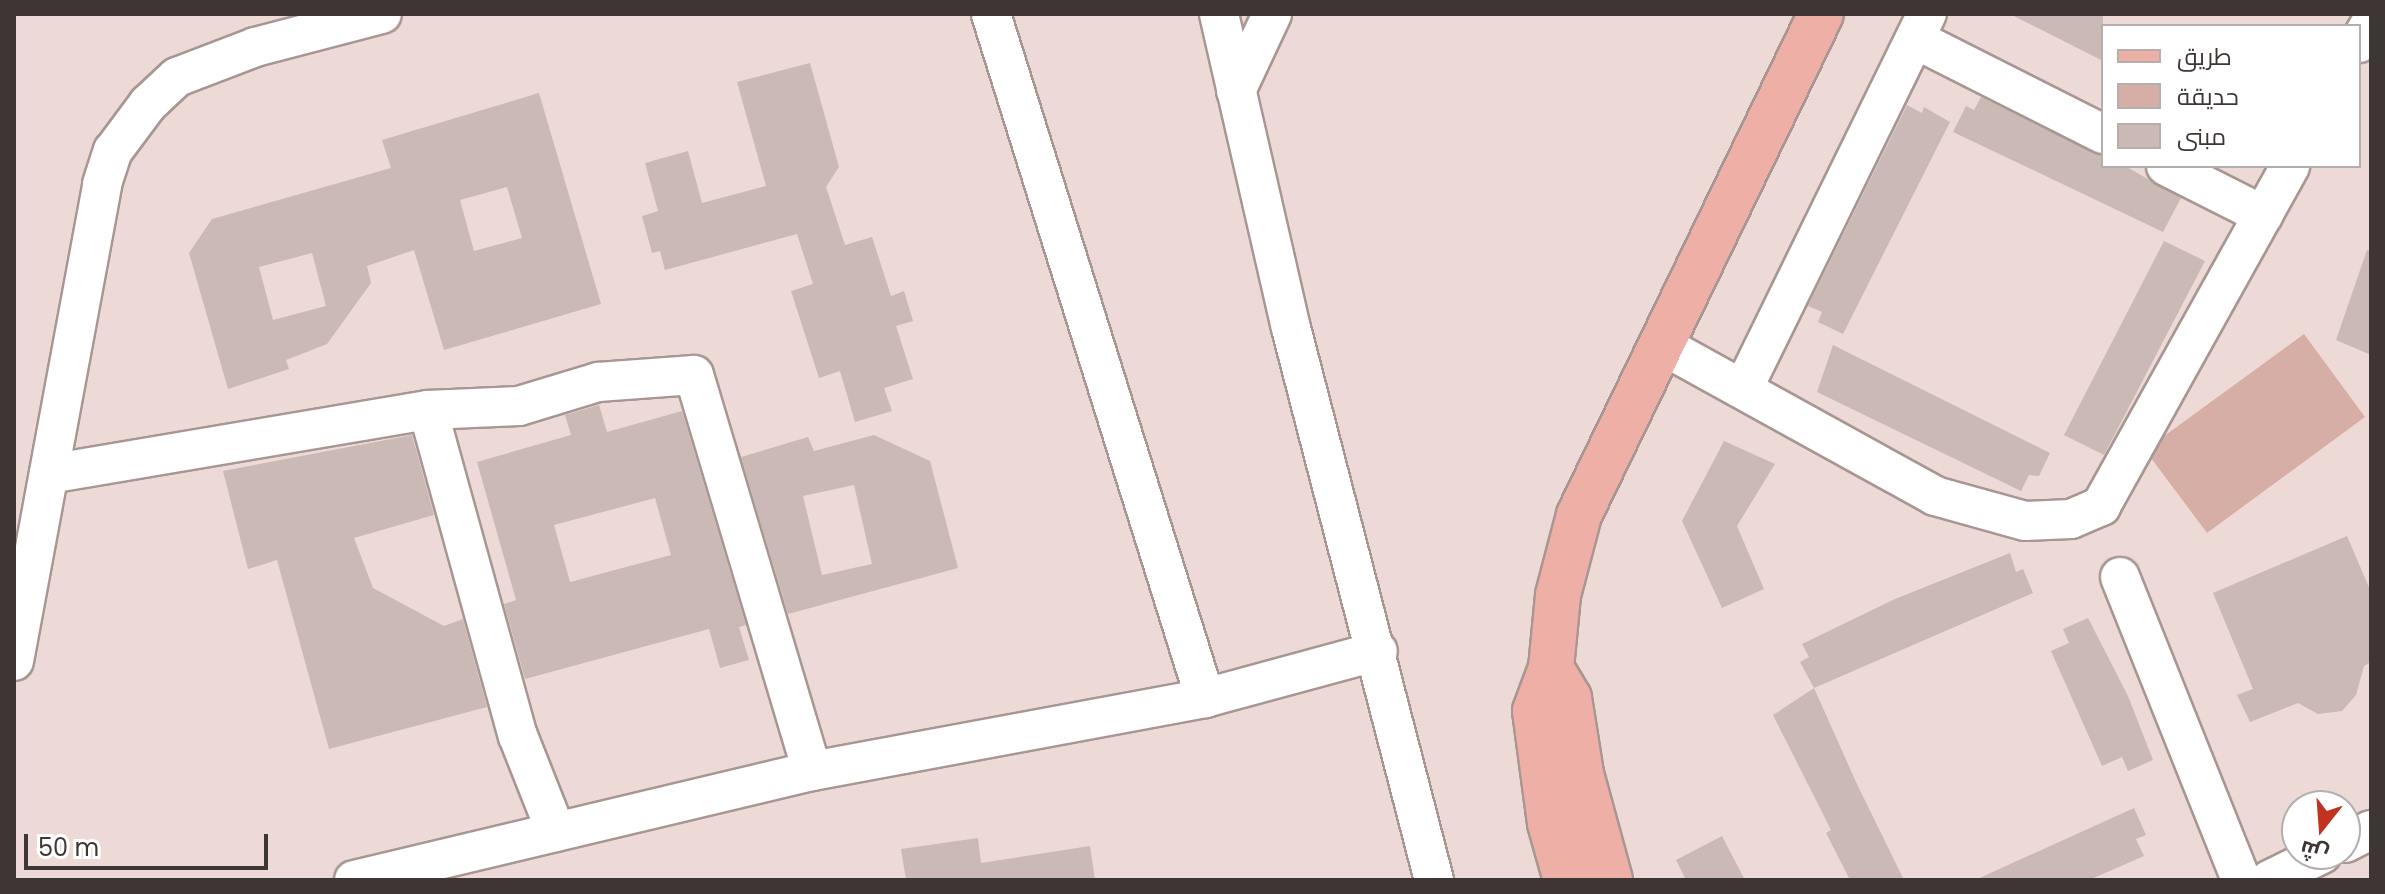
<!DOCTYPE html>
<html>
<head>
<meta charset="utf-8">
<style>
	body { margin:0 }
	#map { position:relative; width:2385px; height:894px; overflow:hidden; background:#eddad6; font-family:Poppins,Cairo,sans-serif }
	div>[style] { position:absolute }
	.green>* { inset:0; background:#d7aea6 }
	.building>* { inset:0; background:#cbb9b5 }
	.roads { filter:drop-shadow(2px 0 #a79692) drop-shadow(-2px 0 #a79692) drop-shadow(0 2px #a79692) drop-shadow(0 -2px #a79692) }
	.minor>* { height:38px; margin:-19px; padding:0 19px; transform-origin:19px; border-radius:19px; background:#fff }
	.major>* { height:44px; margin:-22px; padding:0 22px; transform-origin:22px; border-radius:22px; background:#eeb0a6 }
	span { translate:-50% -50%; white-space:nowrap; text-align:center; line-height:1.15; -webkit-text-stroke:7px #fff; paint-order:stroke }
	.frame { position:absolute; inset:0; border:16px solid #3e3635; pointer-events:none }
	.legend { position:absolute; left:2101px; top:24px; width:260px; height:144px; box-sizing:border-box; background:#fff; border:2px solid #b2afae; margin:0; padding:10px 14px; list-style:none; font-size:24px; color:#3e3635 }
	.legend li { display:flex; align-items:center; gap:16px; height:40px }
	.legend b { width:40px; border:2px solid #b2afae }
	.north { position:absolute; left:2281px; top:790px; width:80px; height:80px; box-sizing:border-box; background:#fff; border:2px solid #b2afae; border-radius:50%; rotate:197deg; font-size:22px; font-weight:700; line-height:32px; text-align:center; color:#3e3635 }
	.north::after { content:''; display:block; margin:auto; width:28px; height:36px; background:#c03321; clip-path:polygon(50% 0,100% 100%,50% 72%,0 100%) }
	.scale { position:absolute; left:24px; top:834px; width:244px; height:36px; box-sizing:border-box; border:4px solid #3e3635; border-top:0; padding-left:10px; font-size:24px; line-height:28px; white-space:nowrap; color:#3e3635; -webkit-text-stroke:6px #fff; paint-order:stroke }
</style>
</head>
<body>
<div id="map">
	<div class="green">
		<i style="clip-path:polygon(2304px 334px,2365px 417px,2207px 533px,2145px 450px)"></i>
	</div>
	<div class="building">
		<i style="clip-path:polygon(2010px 14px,2103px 14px,2103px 61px)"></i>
		<i style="clip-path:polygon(810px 63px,839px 167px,826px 187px,845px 245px,872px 237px,891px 296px,904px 291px,913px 321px,896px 326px,913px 379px,884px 388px,892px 411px,855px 422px,840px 371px,819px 378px,791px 291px,813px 284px,797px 234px,665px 270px,660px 251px,652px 253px,642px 216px,658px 211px,645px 163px,688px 151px,702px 203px,766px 186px,737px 82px)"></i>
		<i style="clip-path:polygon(evenodd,539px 93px,601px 304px,444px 350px,414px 250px,367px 266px,371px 283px,327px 344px,286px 360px,289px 369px,228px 389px,189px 253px,212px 219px,391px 168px,382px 140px,539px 93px,507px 187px,522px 238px,474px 251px,460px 200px,507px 187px,539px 93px,312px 253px,326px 306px,273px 320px,259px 267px,312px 253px)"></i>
		<i style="clip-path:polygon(1981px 97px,2103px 156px,2103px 166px,2125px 166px,2181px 198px,2163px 232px,1953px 132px,1966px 106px,1974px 110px)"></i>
		<i style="clip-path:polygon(1907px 105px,1922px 113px,1924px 107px,1950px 122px,1843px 334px,1818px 322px,1822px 312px,1808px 306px)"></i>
		<i style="clip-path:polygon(2164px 241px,2205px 261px,2104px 455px,2064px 435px)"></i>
		<i style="clip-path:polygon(2367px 250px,2371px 251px,2371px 355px,2336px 340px)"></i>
		<i style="clip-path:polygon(1833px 345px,2050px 453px,2039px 476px,2029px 475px,2021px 491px,1817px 392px)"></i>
		<i style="clip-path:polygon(evenodd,599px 405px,607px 432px,682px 411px,746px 625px,739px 627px,749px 660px,720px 668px,709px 629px,525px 679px,504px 604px,516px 600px,477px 462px,571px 435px,565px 415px,599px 405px,655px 498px,671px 555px,570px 582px,554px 525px,655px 498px)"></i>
		<i style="clip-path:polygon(412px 435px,434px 515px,354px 538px,373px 588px,444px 626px,463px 619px,487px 707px,329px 749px,277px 560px,248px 569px,223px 471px)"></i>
		<i style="clip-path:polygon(evenodd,874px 435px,930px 461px,958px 568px,788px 614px,741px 457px,808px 437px,814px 451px,874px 435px,854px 485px,872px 564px,822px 575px,803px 496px,854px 485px)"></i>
		<i style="clip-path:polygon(1724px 441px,1775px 464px,1737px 526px,1764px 589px,1722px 608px,1682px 521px)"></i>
		<i style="clip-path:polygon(2347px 536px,2371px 592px,2371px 662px,2364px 666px,2356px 695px,2342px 711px,2318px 714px,2298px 703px,2250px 722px,2237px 695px,2253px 689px,2213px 593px)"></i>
		<i style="clip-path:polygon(2010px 553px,2016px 572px,2023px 569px,2033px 593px,1814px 688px,1800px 662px,1809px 657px,1802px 644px,1895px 599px)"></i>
		<i style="clip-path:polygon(2088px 618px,2128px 696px,2153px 760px,2128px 771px,2122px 757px,2102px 766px,2051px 651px,2069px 643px,2063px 629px)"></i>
		<i style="clip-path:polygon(1814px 688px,1856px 782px,1904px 880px,1850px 880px,1826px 833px,1831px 830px,1773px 715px)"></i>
		<i style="clip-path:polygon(2134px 808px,2146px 835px,2136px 839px,2144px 856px,2089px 880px,1975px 880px)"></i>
		<i style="clip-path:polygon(1722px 836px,1745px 880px,1686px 880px,1676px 860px)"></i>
		<i style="clip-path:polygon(978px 838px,981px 863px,1090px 846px,1095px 880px,906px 880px,901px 849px)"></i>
	</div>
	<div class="roads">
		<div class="minor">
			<i style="left:991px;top:14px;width:717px;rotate:72.63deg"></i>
			<i style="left:1219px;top:14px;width:322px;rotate:77.1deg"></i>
			<i style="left:1291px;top:328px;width:570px;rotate:75.48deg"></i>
			<i style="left:1915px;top:39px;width:211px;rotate:26.8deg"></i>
			<i style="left:2359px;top:43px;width:24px;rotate:-60deg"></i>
			<i style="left:1236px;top:91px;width:85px;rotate:-64.9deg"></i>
			<i style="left:2166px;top:166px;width:109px;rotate:26.8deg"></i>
			<i style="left:1660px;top:344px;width:314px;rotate:28.9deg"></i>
			<i style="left:1935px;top:496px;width:93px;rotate:15.5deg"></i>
			<i style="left:2025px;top:521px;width:46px;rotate:-2.5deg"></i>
			<i style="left:2071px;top:519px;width:33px;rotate:-23deg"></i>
			<i style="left:2101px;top:506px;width:389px;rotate:-60.9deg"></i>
			<i style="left:1743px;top:389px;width:418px;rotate:-63.9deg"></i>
			<i style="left:428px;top:410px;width:338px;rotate:74.6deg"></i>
			<i style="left:518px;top:736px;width:103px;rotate:68.4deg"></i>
			<i style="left:49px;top:474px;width:384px;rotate:-9.6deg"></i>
			<i style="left:428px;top:410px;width:91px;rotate:-2.5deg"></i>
			<i style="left:519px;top:406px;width:83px;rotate:-16.9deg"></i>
			<i style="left:598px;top:382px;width:96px;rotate:-4.2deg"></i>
			<i style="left:694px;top:375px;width:413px;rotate:73.4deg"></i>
			<i style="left:2120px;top:577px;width:326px;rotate:68.2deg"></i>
			<i style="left:14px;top:661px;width:485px;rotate:-79.5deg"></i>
			<i style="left:102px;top:184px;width:35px;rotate:-72deg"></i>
			<i style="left:113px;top:151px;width:59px;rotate:-53.3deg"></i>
			<i style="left:148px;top:104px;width:40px;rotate:-43deg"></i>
			<i style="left:177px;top:77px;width:84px;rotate:-21deg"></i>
			<i style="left:255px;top:47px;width:131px;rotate:-14.6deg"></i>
			<i style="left:2345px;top:843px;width:29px;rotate:-27deg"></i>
			<i style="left:354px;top:880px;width:471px;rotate:-13.4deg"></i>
			<i style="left:812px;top:771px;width:400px;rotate:-10.5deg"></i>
			<i style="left:1205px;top:698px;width:179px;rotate:-15.2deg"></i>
			<i style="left:2269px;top:880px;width:59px;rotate:-26.1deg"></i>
		</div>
		<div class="major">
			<i style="left:1551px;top:668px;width:35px;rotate:59deg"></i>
			<i style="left:1569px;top:698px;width:77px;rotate:81deg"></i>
			<i style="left:1581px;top:774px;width:110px;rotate:74.7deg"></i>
			<i style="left:1566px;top:880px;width:59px;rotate:-105.7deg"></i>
			<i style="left:1550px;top:823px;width:113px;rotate:-97.6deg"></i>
			<i style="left:1535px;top:711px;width:46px;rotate:-69.6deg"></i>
			<i style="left:1551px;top:668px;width:73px;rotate:-84.5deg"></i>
			<i style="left:1558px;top:595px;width:83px;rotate:-75.3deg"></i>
			<i style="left:1579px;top:515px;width:556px;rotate:-64.22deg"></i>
		</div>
	</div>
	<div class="frame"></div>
	<ul class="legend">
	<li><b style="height:10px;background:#eeb0a6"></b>طريق</li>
	<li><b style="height:22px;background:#d7aea6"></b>حديقة</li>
	<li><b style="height:22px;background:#cbb9b5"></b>مبنى</li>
	</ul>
	<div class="north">ش</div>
	<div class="scale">50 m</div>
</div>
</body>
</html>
